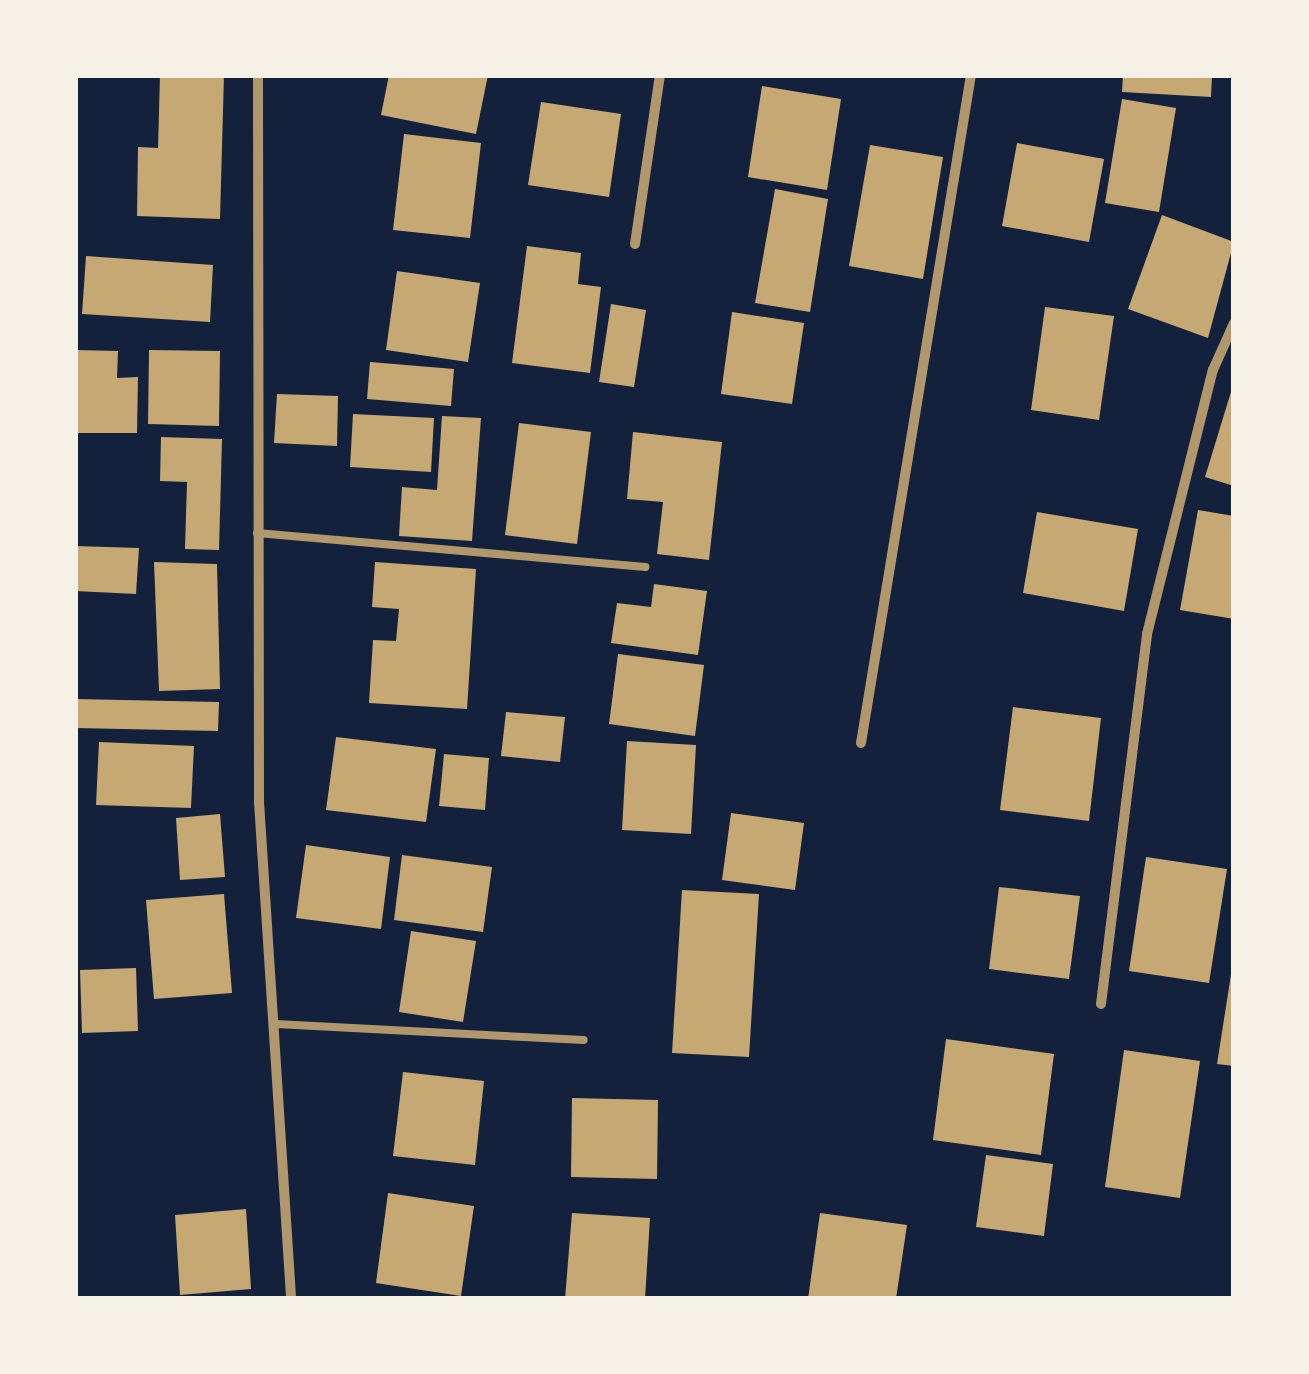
<!DOCTYPE html>
<html>
<head>
<meta charset="utf-8">
<style>
	body { margin:0 }
	#map { position:relative; width:1309px; height:1374px; overflow:hidden; background:#14213d; font-family:"Nunito Sans",sans-serif }
	div>[style] { position:absolute }
	.building>* { inset:0; background:#c6a872 }
	.service>* { height:8px; margin:-4px; padding:0 4px; transform-origin:4px; border-radius:4px; background:#b1986c }
	.minor>* { height:10px; margin:-5px; padding:0 5px; transform-origin:5px; border-radius:5px; background:#b1986c }
	span { translate:-50% -50%; white-space:nowrap; text-align:center; line-height:1.15; -webkit-text-stroke:8px #f6f1e7; paint-order:stroke }
	.frame { position:absolute; inset:0; border:78px solid #f6f1e7; pointer-events:none }
</style>
</head>
<body>
<div id="map">
	<div class="building">
		<i style="clip-path:polygon(160px 75px,224px 75px,220px 219px,137px 216px,138px 147px,158px 148px)"></i>
		<i style="clip-path:polygon(389px 75px,488px 75px,476px 134px,381px 115px)"></i>
		<i style="clip-path:polygon(1123px 75px,1212px 75px,1211px 97px,1122px 92px)"></i>
		<i style="clip-path:polygon(762px 86px,841px 99px,827px 190px,748px 177px)"></i>
		<i style="clip-path:polygon(1122px 99px,1176px 108px,1159px 212px,1105px 203px)"></i>
		<i style="clip-path:polygon(541px 102px,621px 114px,609px 197px,528px 185px)"></i>
		<i style="clip-path:polygon(404px 134px,481px 143px,470px 238px,393px 230px)"></i>
		<i style="clip-path:polygon(1017px 143px,1104px 159px,1089px 242px,1002px 226px)"></i>
		<i style="clip-path:polygon(870px 145px,943px 157px,923px 279px,849px 266px)"></i>
		<i style="clip-path:polygon(775px 189px,828px 199px,810px 312px,755px 303px)"></i>
		<i style="clip-path:polygon(1162px 215px,1234px 242px,1208px 338px,1128px 309px)"></i>
		<i style="clip-path:polygon(527px 246px,581px 253px,578px 284px,601px 287px,590px 373px,512px 363px)"></i>
		<i style="clip-path:polygon(86px 256px,213px 265px,210px 322px,82px 314px)"></i>
		<i style="clip-path:polygon(397px 271px,480px 283px,468px 362px,386px 350px)"></i>
		<i style="clip-path:polygon(611px 304px,646px 310px,634px 387px,599px 382px)"></i>
		<i style="clip-path:polygon(1045px 307px,1114px 316px,1099px 420px,1031px 410px)"></i>
		<i style="clip-path:polygon(732px 312px,804px 323px,792px 404px,721px 394px)"></i>
		<i style="clip-path:polygon(75px 350px,118px 351px,117px 378px,138px 377px,137px 433px,75px 433px)"></i>
		<i style="clip-path:polygon(149px 350px,220px 351px,219px 426px,148px 424px)"></i>
		<i style="clip-path:polygon(370px 362px,454px 369px,451px 406px,367px 399px)"></i>
		<i style="clip-path:polygon(1234px 382px,1234px 486px,1205px 477px)"></i>
		<i style="clip-path:polygon(277px 394px,338px 396px,337px 446px,274px 443px)"></i>
		<i style="clip-path:polygon(353px 414px,434px 418px,431px 472px,350px 467px)"></i>
		<i style="clip-path:polygon(442px 416px,481px 418px,472px 541px,399px 536px,402px 487px,437px 490px)"></i>
		<i style="clip-path:polygon(519px 423px,591px 432px,577px 544px,505px 535px)"></i>
		<i style="clip-path:polygon(633px 432px,722px 442px,709px 560px,657px 554px,663px 502px,627px 499px)"></i>
		<i style="clip-path:polygon(161px 437px,222px 439px,219px 550px,185px 549px,187px 482px,160px 481px)"></i>
		<i style="clip-path:polygon(1198px 510px,1234px 516px,1234px 619px,1180px 610px)"></i>
		<i style="clip-path:polygon(1037px 512px,1138px 529px,1124px 611px,1023px 593px)"></i>
		<i style="clip-path:polygon(75px 546px,139px 548px,136px 594px,75px 591px)"></i>
		<i style="clip-path:polygon(154px 562px,217px 564px,220px 689px,159px 691px)"></i>
		<i style="clip-path:polygon(375px 562px,476px 569px,467px 709px,369px 703px,373px 640px,396px 641px,399px 609px,372px 607px)"></i>
		<i style="clip-path:polygon(654px 584px,707px 591px,698px 655px,611px 643px,617px 603px,651px 607px)"></i>
		<i style="clip-path:polygon(618px 654px,704px 665px,695px 736px,609px 724px)"></i>
		<i style="clip-path:polygon(75px 699px,219px 702px,218px 731px,75px 728px)"></i>
		<i style="clip-path:polygon(1013px 707px,1101px 718px,1089px 821px,1000px 810px)"></i>
		<i style="clip-path:polygon(506px 712px,565px 717px,560px 762px,501px 756px)"></i>
		<i style="clip-path:polygon(336px 737px,436px 749px,426px 822px,326px 810px)"></i>
		<i style="clip-path:polygon(627px 741px,696px 745px,691px 834px,622px 830px)"></i>
		<i style="clip-path:polygon(99px 742px,194px 746px,191px 808px,96px 805px)"></i>
		<i style="clip-path:polygon(444px 754px,489px 758px,485px 810px,439px 806px)"></i>
		<i style="clip-path:polygon(731px 813px,804px 823px,795px 890px,722px 880px)"></i>
		<i style="clip-path:polygon(220px 814px,225px 877px,180px 880px,176px 818px)"></i>
		<i style="clip-path:polygon(306px 845px,390px 857px,381px 929px,296px 918px)"></i>
		<i style="clip-path:polygon(402px 855px,492px 867px,483px 932px,394px 920px)"></i>
		<i style="clip-path:polygon(1146px 857px,1227px 869px,1209px 983px,1129px 971px)"></i>
		<i style="clip-path:polygon(999px 887px,1080px 896px,1069px 979px,989px 969px)"></i>
		<i style="clip-path:polygon(682px 890px,759px 894px,749px 1057px,672px 1053px)"></i>
		<i style="clip-path:polygon(224px 894px,232px 993px,154px 999px,146px 900px)"></i>
		<i style="clip-path:polygon(411px 931px,476px 941px,463px 1022px,399px 1012px)"></i>
		<i style="clip-path:polygon(136px 968px,138px 1031px,82px 1033px,80px 970px)"></i>
		<i style="clip-path:polygon(1232px 968px,1234px 968px,1234px 1066px,1217px 1064px)"></i>
		<i style="clip-path:polygon(946px 1039px,1054px 1054px,1041px 1155px,933px 1140px)"></i>
		<i style="clip-path:polygon(1124px 1050px,1200px 1061px,1180px 1198px,1105px 1187px)"></i>
		<i style="clip-path:polygon(403px 1072px,484px 1081px,475px 1165px,393px 1156px)"></i>
		<i style="clip-path:polygon(572px 1098px,658px 1100px,657px 1179px,571px 1177px)"></i>
		<i style="clip-path:polygon(986px 1155px,1053px 1164px,1044px 1236px,976px 1227px)"></i>
		<i style="clip-path:polygon(388px 1193px,474px 1206px,461px 1296px,376px 1283px)"></i>
		<i style="clip-path:polygon(246px 1209px,251px 1289px,180px 1295px,175px 1215px)"></i>
		<i style="clip-path:polygon(572px 1213px,650px 1218px,645px 1299px,565px 1299px)"></i>
		<i style="clip-path:polygon(820px 1213px,907px 1225px,896px 1299px,808px 1299px)"></i>
	</div>
	<div class="service">
		<i style="left:257px;top:533px;width:390px;rotate:5deg"></i>
		<i style="left:276px;top:1024px;width:308px;rotate:3deg"></i>
	</div>
	<div class="minor">
		<i style="left:258px;top:75px;width:727px;rotate:89.92deg"></i>
		<i style="left:259px;top:802px;width:498px;rotate:86.3deg"></i>
		<i style="left:635px;top:244px;width:171px;rotate:-81.6deg"></i>
		<i style="left:861px;top:743px;width:677px;rotate:-80.65deg"></i>
		<i style="left:1101px;top:1004px;width:373px;rotate:-82.9deg"></i>
		<i style="left:1147px;top:634px;width:272px;rotate:-76deg"></i>
		<i style="left:1213px;top:370px;width:51px;rotate:-65.9deg"></i>
	</div>
	<div class="frame"></div>
</div>
</body>
</html>
